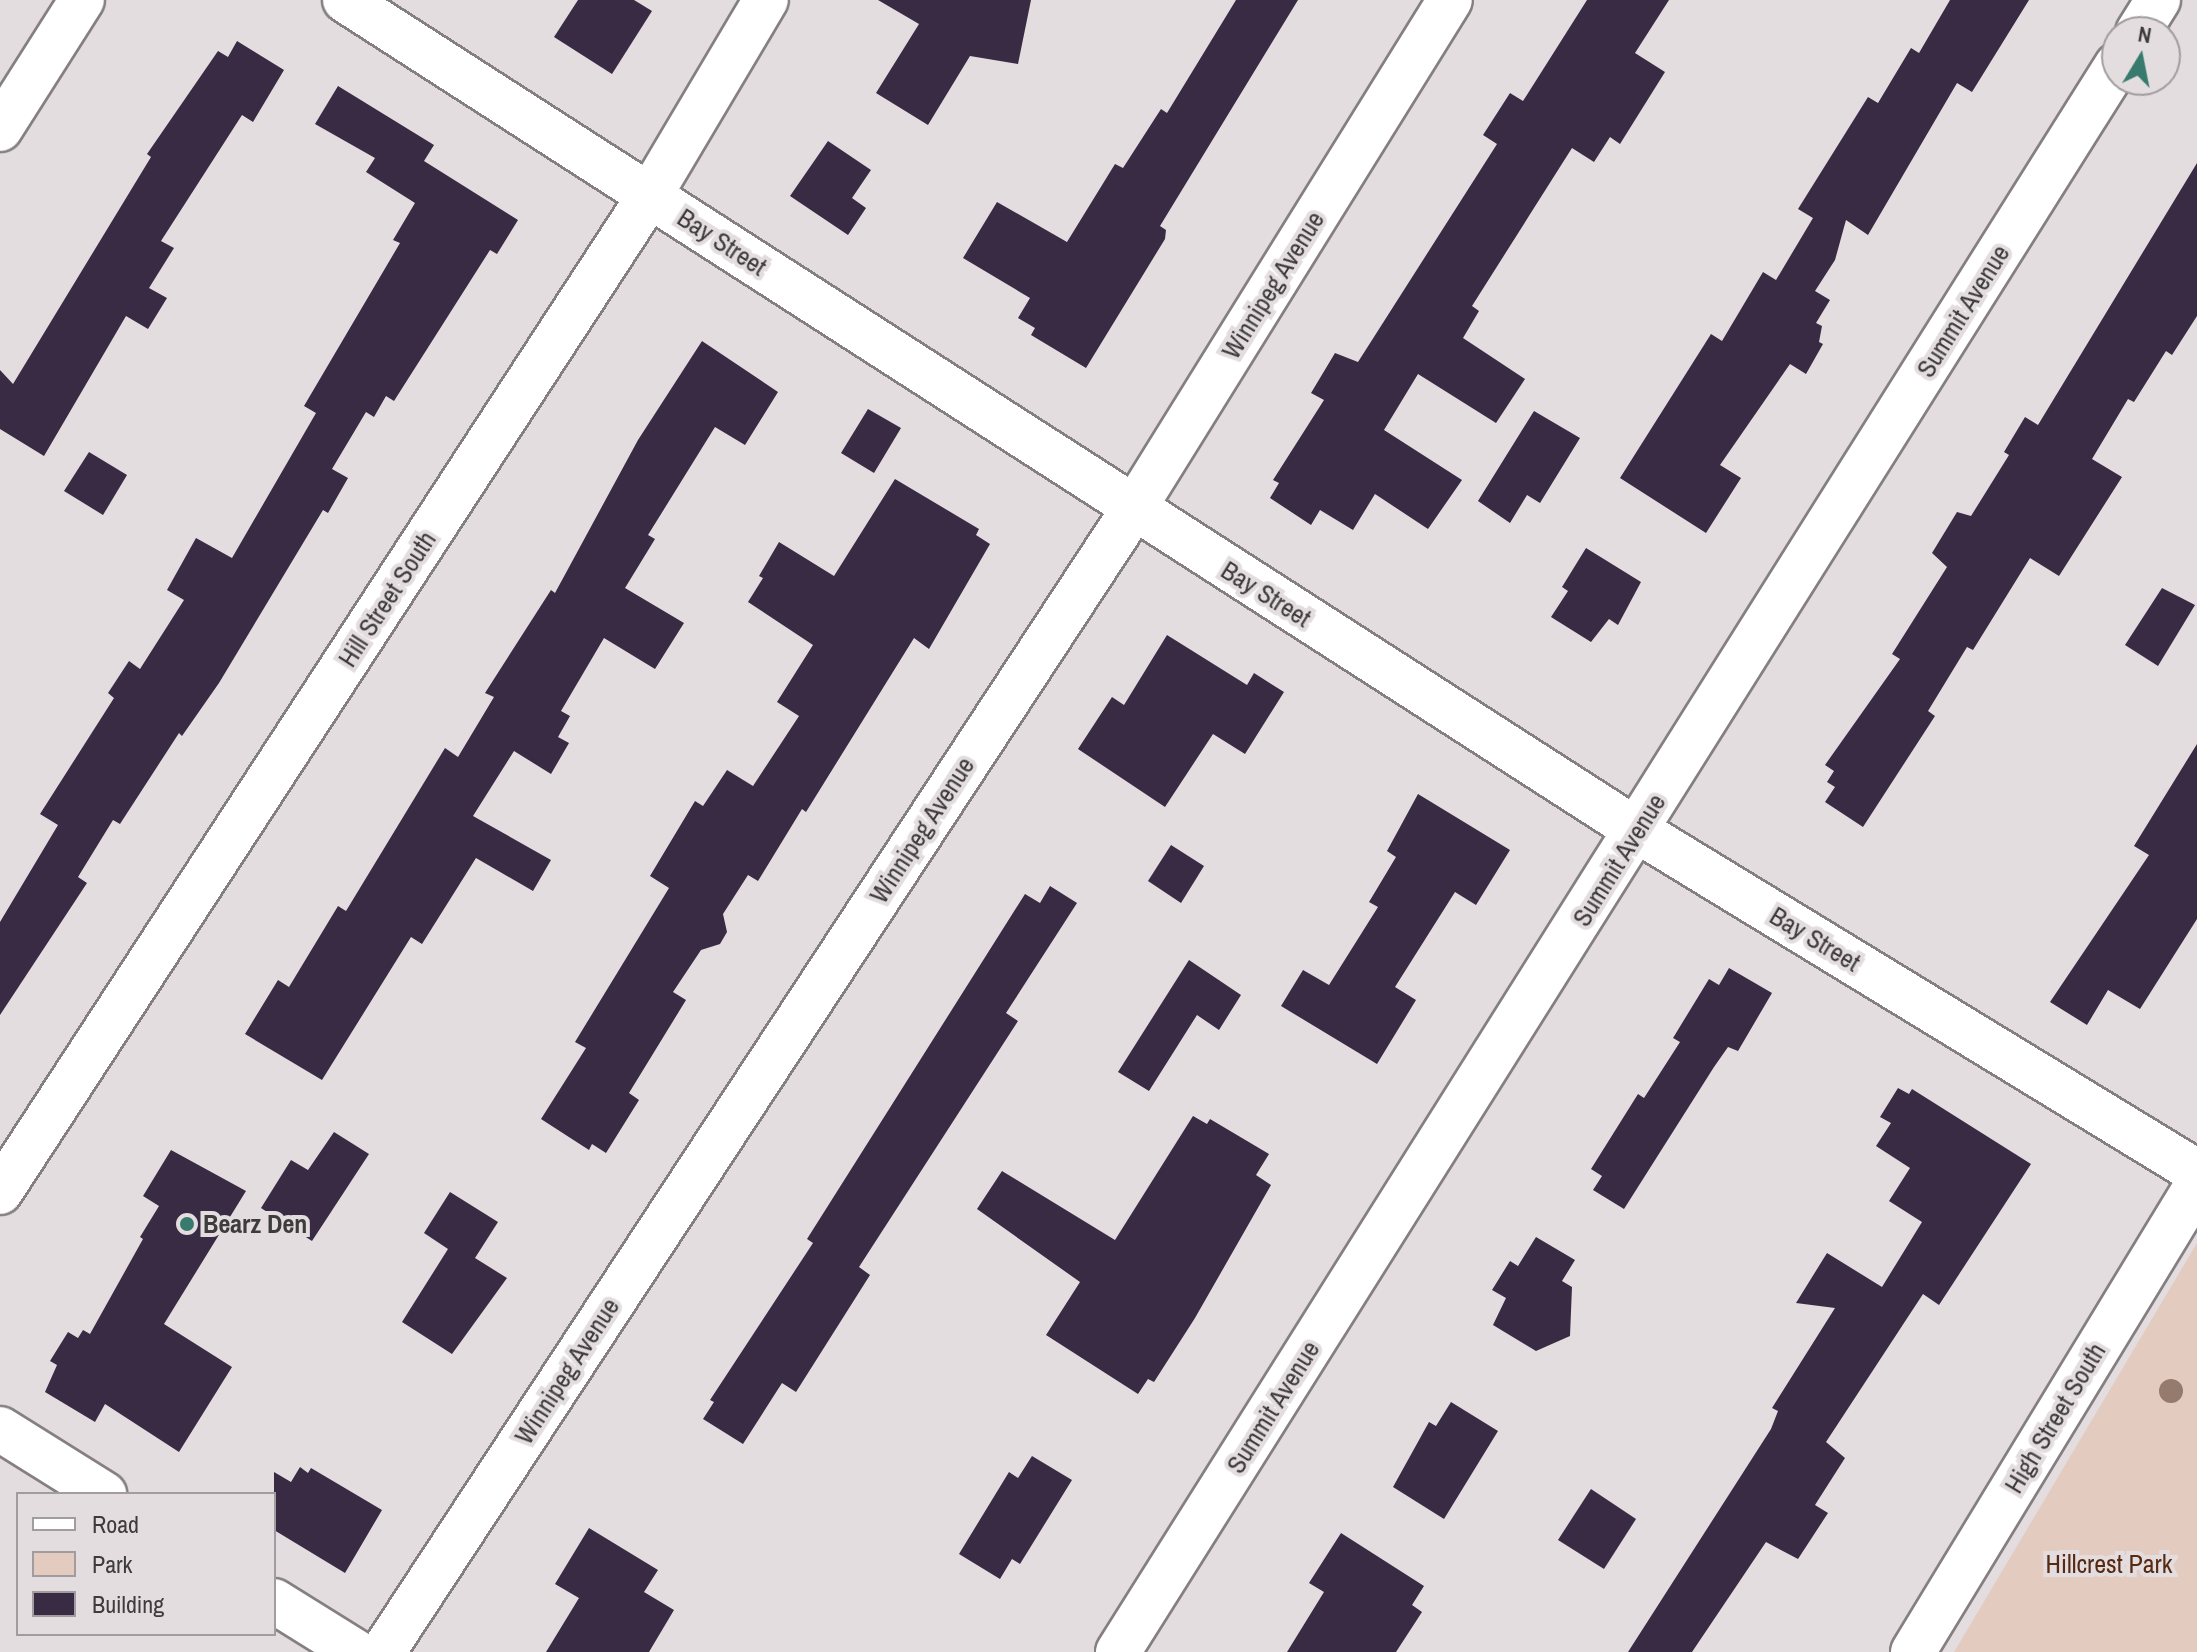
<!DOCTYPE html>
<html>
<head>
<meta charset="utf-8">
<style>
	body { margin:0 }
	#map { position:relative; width:2197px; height:1652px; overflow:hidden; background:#e3dde0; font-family:"Archivo Narrow",sans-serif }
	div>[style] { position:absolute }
	.green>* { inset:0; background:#e4cbbf }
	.building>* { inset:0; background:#392b43 }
	.roads { filter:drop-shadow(2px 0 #857f82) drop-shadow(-2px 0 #857f82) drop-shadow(0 2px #857f82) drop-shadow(0 -2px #857f82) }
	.minor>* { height:44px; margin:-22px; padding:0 22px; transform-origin:22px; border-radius:22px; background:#fff }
	.major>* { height:44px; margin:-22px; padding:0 22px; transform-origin:22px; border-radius:22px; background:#fff }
	.trees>* { width:24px; height:24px; margin:-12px; border-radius:50%; background:#957a6e }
	.dots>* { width:22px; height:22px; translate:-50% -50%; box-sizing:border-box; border:4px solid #e3dde0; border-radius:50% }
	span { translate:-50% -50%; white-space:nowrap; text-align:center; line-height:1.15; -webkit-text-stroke:8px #e3dde0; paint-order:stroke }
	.street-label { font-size:26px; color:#3e3b3d }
	.poi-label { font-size:26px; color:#3e3b3d; font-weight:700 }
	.left { translate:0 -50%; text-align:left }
	.park-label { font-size:26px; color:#562910 }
	.legend { position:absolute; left:16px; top:1492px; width:260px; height:144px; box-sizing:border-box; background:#e3dde0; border:2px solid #a19c9f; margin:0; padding:10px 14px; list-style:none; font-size:24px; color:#3e3b3d }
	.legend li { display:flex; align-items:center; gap:16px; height:40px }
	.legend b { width:40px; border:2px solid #a19c9f }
	.north { position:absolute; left:2101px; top:16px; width:80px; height:80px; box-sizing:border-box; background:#e3dde0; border:2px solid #a19c9f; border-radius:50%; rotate:10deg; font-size:22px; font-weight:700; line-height:32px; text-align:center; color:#3e3b3d }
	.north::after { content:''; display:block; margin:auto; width:28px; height:36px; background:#387b6e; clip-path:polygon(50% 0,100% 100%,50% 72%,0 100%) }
</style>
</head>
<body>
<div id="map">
	<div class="green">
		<i style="clip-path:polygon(2197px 1243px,2197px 1652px,1954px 1652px)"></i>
	</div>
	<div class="building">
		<i style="clip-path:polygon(578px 0,634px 0,652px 11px,612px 74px,554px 37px)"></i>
		<i style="clip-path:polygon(878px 0,1031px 0,1018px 64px,970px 56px,928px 125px,876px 93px,919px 24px)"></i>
		<i style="clip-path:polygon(1236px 0,1298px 0,1160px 226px,1166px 230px,1165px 239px,1086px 368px,1031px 335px,1035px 328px,1018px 318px,1030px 298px,963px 258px,997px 202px,1067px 242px,1115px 164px,1123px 168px,1161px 109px,1167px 113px)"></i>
		<i style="clip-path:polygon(1587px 0,1669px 0,1635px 53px,1665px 72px,1620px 144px,1610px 137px,1594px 162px,1572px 148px,1472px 306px,1479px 311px,1463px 338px,1525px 379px,1496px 423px,1418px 374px,1384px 430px,1462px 480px,1428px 529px,1375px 494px,1353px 530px,1320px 510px,1311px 525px,1270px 498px,1279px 483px,1273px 480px,1324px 400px,1311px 393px,1335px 353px,1358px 362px,1497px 144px,1483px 135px,1510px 93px,1523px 101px)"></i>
		<i style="clip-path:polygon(1950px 0,2029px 0,1972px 92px,1957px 83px,1868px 235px,1846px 220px,1835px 260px,1815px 291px,1830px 300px,1816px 323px,1822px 326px,1819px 342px,1823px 344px,1806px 374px,1790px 364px,1720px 465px,1741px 478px,1706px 533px,1620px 478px,1711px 334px,1722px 341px,1763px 272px,1776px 280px,1813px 218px,1798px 209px,1868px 97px,1878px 103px,1911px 48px,1919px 53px)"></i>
		<i style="clip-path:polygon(237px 41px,284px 70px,253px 122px,242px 115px,161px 241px,174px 248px,149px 288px,167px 298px,148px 329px,126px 316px,44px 456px,0 429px,0 370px,13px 384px,151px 157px,147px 154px,218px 51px,228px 57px)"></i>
		<i style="clip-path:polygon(338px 86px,434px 145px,424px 161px,518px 220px,497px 254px,490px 250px,394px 401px,386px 396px,374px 417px,366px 412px,332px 469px,348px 478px,328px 513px,323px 510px,219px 683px,182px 736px,179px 733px,120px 824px,113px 820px,78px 877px,87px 883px,0 1015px,0 922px,58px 825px,40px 814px,114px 698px,108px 693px,129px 661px,140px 669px,184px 600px,167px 590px,196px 538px,232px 558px,316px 413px,304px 406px,400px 243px,393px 240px,415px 203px,366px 172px,375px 158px,315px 124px)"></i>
		<i style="clip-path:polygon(828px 141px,871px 170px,852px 198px,866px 208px,848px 235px,790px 196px)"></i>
		<i style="clip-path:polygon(2197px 163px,2197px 316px,2172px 355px,2166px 351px,2134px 402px,2128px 399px,2092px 459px,2122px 477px,2059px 576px,2030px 558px,1973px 650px,1967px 647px,1928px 711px,1935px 716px,1863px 827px,1825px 802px,1835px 787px,1827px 782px,1834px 771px,1825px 765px,1900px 659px,1892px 654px,1947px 567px,1932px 553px,1957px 512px,1971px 516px,2009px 455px,2004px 452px,2025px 417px,2038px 425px)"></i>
		<i style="clip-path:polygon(702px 341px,778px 392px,745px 445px,715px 427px,648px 535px,655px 539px,625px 588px,684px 623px,655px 669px,604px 638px,561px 711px,570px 716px,558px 737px,569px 743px,551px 774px,514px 751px,473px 816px,551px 860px,533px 891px,476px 858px,422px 944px,411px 937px,322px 1080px,245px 1034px,278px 980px,289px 987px,338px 906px,346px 911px,445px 748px,458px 757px,494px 697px,485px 693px,551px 590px,555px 593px,638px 440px)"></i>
		<i style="clip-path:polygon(868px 409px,901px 428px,874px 473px,841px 453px)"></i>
		<i style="clip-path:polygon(1534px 411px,1580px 438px,1540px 503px,1527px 495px,1510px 523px,1478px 501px)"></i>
		<i style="clip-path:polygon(89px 452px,127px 475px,103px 515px,64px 491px)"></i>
		<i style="clip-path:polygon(895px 479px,979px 529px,976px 535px,990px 544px,929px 649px,914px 638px,806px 812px,802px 809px,758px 881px,748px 875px,723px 914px,727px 932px,720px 944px,701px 950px,673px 992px,686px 1000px,629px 1093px,639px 1100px,606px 1153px,592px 1144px,589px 1150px,541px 1119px,586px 1048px,575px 1042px,669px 888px,650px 876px,695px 801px,703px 806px,727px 770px,753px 786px,799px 716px,777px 702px,813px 645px,748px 602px,763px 578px,759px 576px,779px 542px,834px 576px)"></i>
		<i style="clip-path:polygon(1586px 548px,1641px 582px,1618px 625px,1609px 619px,1591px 642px,1551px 617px,1568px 591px,1562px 587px)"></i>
		<i style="clip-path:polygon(2162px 588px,2195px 605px,2158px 666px,2125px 645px)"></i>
		<i style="clip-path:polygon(1167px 635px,1247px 685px,1254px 673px,1284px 692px,1245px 754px,1213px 734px,1165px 807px,1078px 749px,1112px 697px,1124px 705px)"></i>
		<i style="clip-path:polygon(2197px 744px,2197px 919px,2140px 1009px,2108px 990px,2087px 1025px,2050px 1002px,2149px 855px,2134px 846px)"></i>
		<i style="clip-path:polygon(1418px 794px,1510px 850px,1476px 905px,1455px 892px,1395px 987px,1416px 1000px,1377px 1064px,1281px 1006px,1303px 970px,1329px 985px,1378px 907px,1369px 902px,1396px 857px,1387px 851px)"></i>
		<i style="clip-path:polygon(1171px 845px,1204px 866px,1181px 903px,1148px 881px)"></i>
		<i style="clip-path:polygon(1050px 886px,1077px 903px,1006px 1013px,1018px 1021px,859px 1267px,870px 1275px,796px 1392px,782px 1383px,743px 1444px,703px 1419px,714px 1402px,710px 1400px,813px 1243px,807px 1239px,1025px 894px,1040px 903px)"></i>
		<i style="clip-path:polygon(1189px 960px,1241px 995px,1219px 1030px,1197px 1015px,1149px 1091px,1118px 1072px)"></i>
		<i style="clip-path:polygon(1729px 968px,1772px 993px,1738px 1051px,1728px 1047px,1714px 1067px,1624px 1209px,1593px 1190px,1602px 1176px,1591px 1169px,1638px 1094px,1644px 1098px,1680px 1042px,1673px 1038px,1709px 979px,1719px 985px)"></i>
		<i style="clip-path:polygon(1898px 1088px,1909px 1094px,1912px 1089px,2031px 1164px,1939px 1305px,1923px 1294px,1826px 1442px,1845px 1458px,1815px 1505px,1828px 1513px,1798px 1559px,1766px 1542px,1692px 1652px,1628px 1652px,1771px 1429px,1778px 1411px,1772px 1408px,1835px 1308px,1796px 1303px,1827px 1253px,1882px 1287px,1922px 1222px,1889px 1201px,1910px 1168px,1876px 1146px,1891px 1123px,1880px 1117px)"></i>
		<i style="clip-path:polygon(1193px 1116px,1207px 1124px,1210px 1119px,1269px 1154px,1256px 1175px,1271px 1185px,1195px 1318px,1154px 1382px,1148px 1379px,1138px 1394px,1046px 1335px,1080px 1282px,977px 1209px,1002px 1171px,1115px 1240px)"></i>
		<i style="clip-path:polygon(334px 1132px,369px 1154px,312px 1241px,261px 1208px,291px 1160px,308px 1170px)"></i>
		<i style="clip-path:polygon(171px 1150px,246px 1191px,164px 1324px,232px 1367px,179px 1452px,105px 1404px,95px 1422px,45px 1392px,57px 1365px,50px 1361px,68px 1332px,78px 1338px,83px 1330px,90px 1334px,143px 1239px,140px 1237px,159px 1206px,143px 1196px)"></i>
		<i style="clip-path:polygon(450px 1192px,498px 1222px,475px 1258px,507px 1278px,452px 1354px,402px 1322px,448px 1249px,424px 1233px)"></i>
		<i style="clip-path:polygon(1536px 1237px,1575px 1260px,1562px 1281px,1572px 1287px,1570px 1336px,1536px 1351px,1493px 1325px,1506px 1298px,1492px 1290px,1510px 1261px,1518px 1266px)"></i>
		<i style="clip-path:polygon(1451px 1402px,1498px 1431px,1444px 1519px,1393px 1487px,1429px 1422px,1436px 1426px)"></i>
		<i style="clip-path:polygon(1032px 1456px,1072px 1480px,1020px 1564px,1012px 1559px,1000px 1579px,959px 1554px,1009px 1472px,1018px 1478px)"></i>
		<i style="clip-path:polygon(300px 1467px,308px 1473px,311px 1468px,382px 1510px,345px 1573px,274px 1530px,274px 1472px,291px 1482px)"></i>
		<i style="clip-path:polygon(1591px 1489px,1636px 1519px,1604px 1569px,1558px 1540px)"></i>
		<i style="clip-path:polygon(589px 1528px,658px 1570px,644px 1592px,674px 1610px,649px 1652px,546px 1652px,579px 1598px,555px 1584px)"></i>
		<i style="clip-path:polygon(1341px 1533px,1424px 1586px,1412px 1605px,1422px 1612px,1396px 1652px,1287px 1652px,1324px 1592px,1309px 1583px)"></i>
	</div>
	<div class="roads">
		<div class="minor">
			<i style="left:345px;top:0;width:1537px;rotate:32.73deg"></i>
			<i style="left:1638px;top:831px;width:655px;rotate:31.38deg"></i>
			<i style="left:2138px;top:32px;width:38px;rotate:-58deg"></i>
			<i style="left:0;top:129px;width:153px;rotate:-57.6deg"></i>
			<i style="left:0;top:1192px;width:1190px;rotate:-56.9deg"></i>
			<i style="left:650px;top:195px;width:227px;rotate:-59.3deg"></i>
			<i style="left:0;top:1429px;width:123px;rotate:32deg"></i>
			<i style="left:274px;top:1601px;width:97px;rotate:31.9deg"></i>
			<i style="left:383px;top:1652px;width:1366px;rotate:-56.71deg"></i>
			<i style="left:1133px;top:510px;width:600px;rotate:-58.14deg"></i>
			<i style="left:1118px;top:1652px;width:1875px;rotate:-57.81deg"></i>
		</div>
		<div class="major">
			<i style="left:1913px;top:1652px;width:547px;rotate:-58.69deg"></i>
		</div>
	</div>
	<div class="trees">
		<i style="left:2171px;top:1391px"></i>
	</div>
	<div class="dots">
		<i style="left:187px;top:1224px;background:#387b6e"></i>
	</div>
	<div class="street-label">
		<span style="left:722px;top:242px;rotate:33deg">Bay Street</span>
		<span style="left:1273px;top:285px;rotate:-58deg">Winnipeg Avenue</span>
		<span style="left:1963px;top:311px;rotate:-58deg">Summit Avenue</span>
		<span style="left:1266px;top:594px;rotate:32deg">Bay Street</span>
		<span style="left:387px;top:599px;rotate:-57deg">Hill Street South</span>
		<span style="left:922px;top:830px;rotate:-57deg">Winnipeg Avenue</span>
		<span style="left:1619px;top:860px;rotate:-58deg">Summit Avenue</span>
		<span style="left:1815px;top:939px;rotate:31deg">Bay Street</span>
		<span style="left:567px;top:1371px;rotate:-57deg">Winnipeg Avenue</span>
		<span style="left:1273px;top:1407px;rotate:-58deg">Summit Avenue</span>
		<span style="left:2055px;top:1418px;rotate:-59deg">High Street South</span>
	</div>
	<div class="poi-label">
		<span class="left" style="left:203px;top:1224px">Bearz Den</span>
	</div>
	<div class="park-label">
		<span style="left:2109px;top:1564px">Hillcrest Park</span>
	</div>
	<ul class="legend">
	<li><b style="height:10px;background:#fff"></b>Road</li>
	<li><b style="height:22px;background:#e4cbbf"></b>Park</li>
	<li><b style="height:22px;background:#392b43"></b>Building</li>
	</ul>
	<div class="north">N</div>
</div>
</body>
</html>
